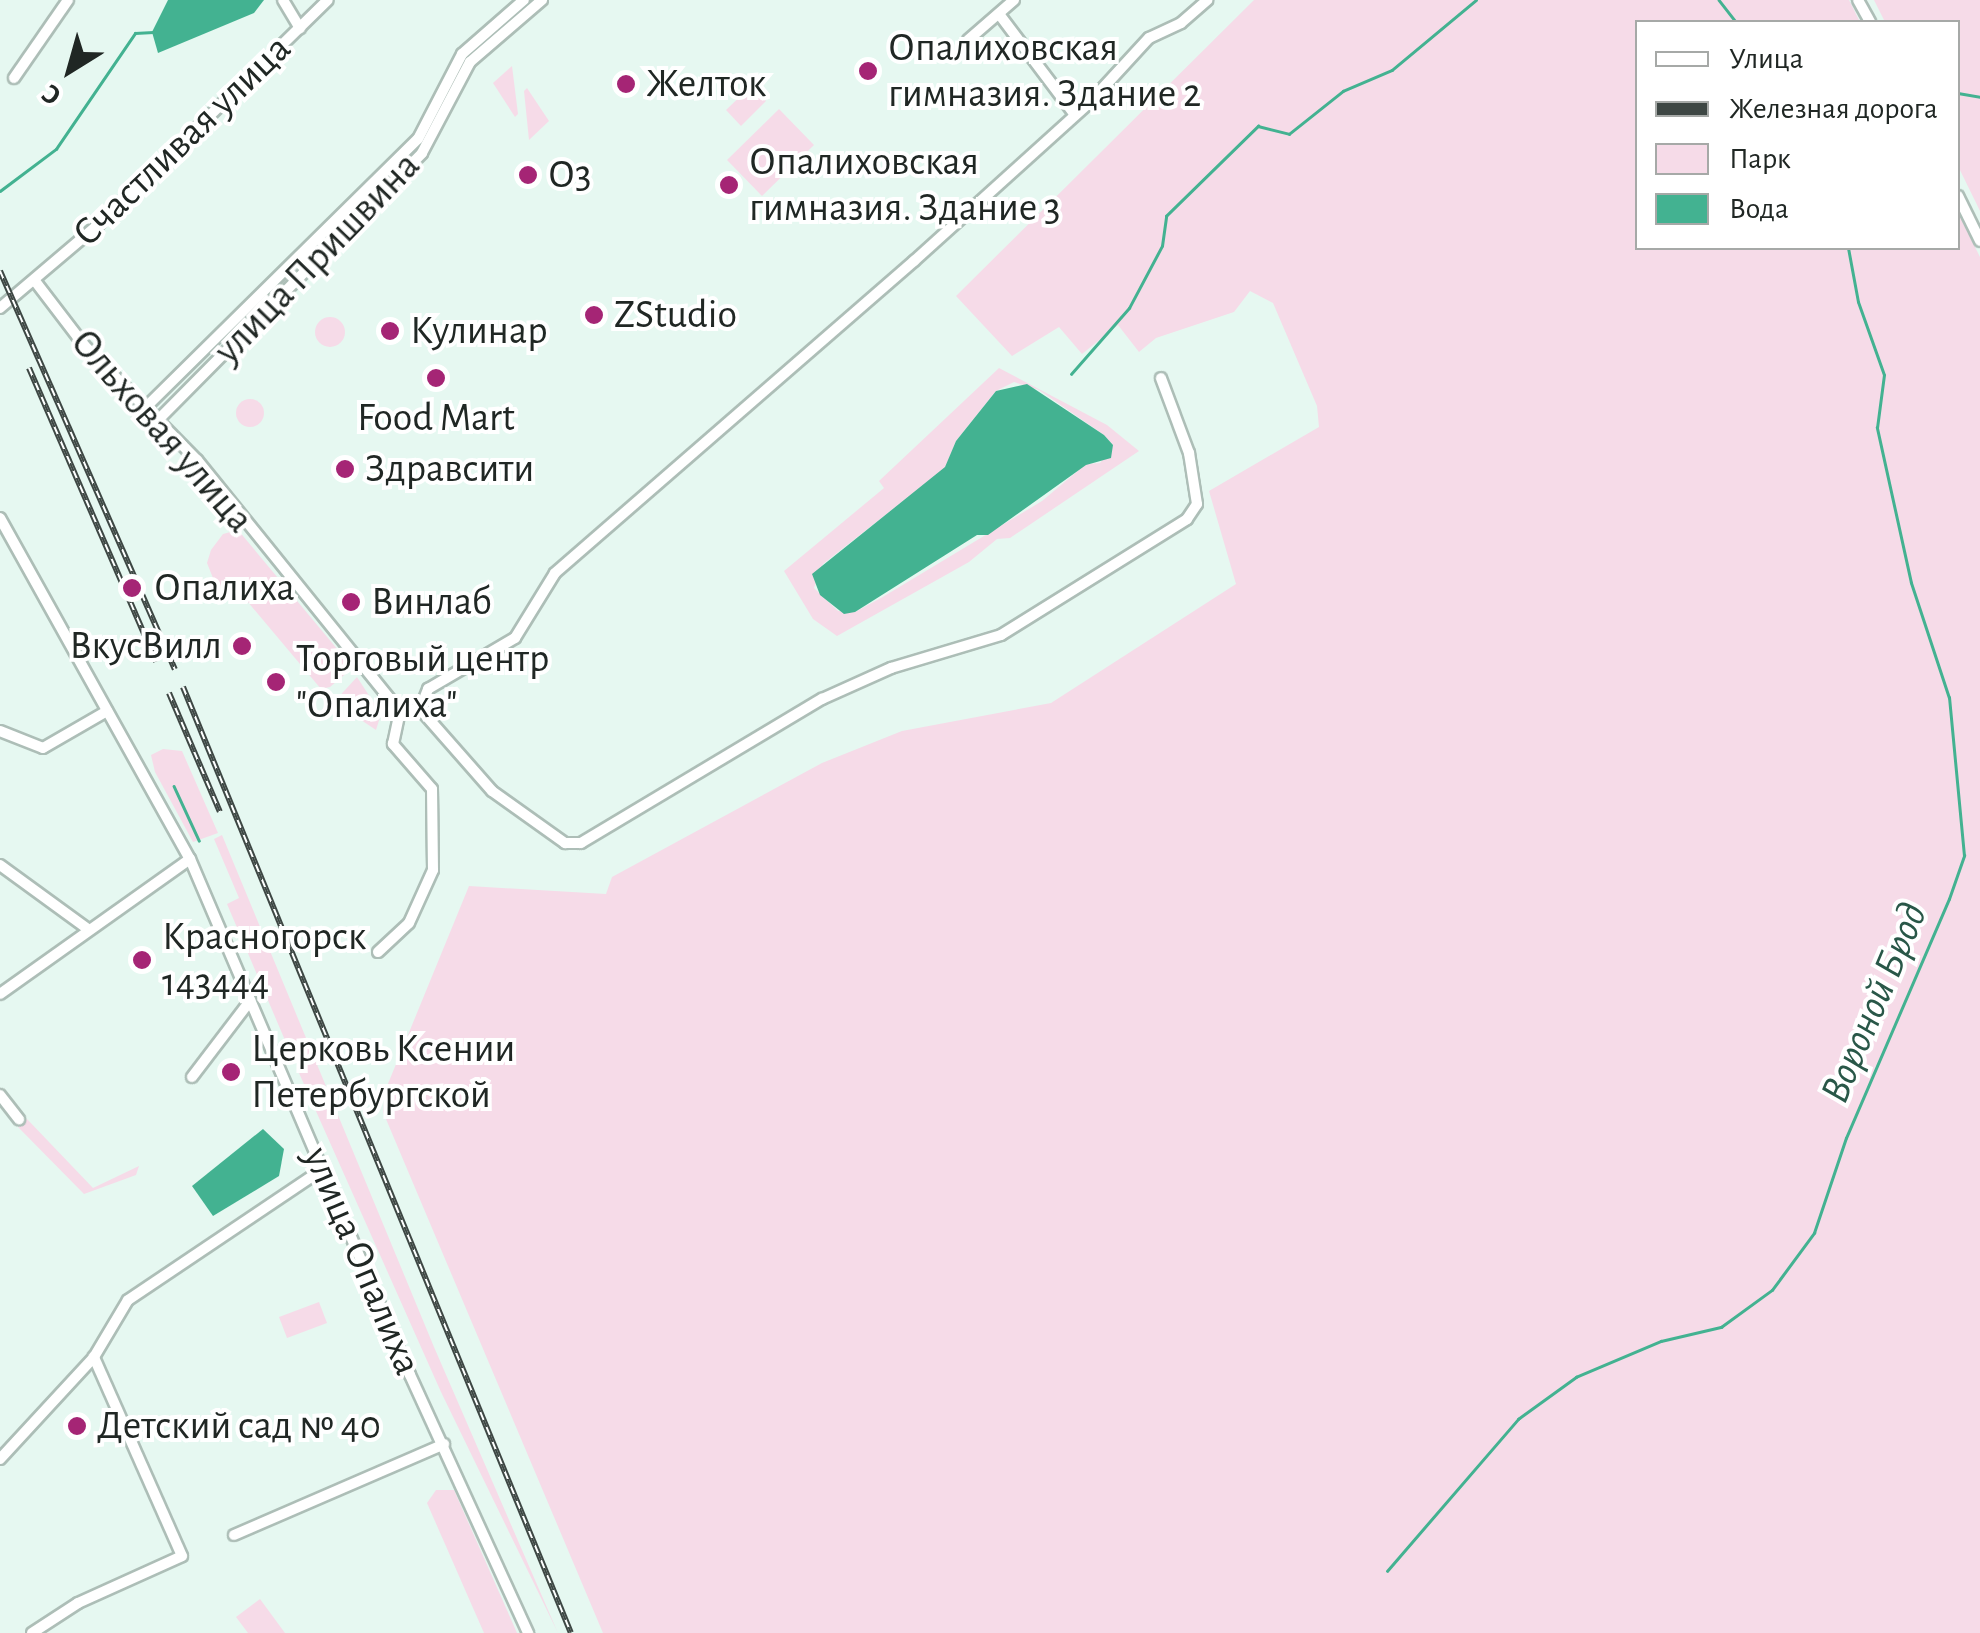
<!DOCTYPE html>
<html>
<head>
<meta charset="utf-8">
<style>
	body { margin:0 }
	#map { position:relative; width:1980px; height:1633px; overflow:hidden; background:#e6f8f1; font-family:"Alegreya Sans",sans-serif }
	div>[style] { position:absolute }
	.green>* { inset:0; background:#f6dbe8 }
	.round { border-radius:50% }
	.water>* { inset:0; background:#43b291 }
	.stream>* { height:2.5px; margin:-1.25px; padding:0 1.25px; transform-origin:1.25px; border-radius:1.25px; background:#43b291 }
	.roads { filter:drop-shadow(2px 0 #adbeb7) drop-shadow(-2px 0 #adbeb7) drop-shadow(0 2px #adbeb7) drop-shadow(0 -2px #adbeb7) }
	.minor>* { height:10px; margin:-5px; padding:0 5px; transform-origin:5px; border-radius:5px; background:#fff }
	.rail>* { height:6px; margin-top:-3px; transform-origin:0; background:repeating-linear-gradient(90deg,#fff 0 8px,#3e4744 0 16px); box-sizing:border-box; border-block:2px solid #3e4744 }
	.dots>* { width:28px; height:28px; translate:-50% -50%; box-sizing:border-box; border:5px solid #fff; border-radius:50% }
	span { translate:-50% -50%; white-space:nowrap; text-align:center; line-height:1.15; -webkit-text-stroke:8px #fff; paint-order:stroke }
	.poi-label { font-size:40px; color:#202724 }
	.left { translate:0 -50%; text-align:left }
	.right { translate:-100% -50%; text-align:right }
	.street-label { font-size:40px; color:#202724 }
	.water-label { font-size:42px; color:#295748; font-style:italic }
	.legend { position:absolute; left:1635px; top:20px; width:325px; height:230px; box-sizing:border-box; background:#fff; border:2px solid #a6a9a7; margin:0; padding:12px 18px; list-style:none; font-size:30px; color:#202724 }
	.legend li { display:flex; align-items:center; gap:20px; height:50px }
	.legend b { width:50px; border:2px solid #a6a9a7 }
	.north { position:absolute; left:20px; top:20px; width:100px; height:100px; -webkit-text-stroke:8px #fff; paint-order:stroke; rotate:217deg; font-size:28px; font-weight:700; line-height:40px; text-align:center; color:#202724 }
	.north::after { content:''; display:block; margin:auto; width:35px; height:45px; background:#202724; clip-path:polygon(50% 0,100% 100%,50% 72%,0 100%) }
</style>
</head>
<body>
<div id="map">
	<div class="green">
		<i style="clip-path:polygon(1254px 0,1849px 0,1860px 22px,1638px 22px,1638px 248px,1958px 248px,1958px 213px,1980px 257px,1980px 1633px,603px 1633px,383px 1112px,385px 1091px,469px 886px,606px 894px,612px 877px,822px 763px,902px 731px,1051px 703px,1236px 584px,1209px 491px,1319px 427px,1317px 406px,1273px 303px,1250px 291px,1234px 312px,1156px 338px,1139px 352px,1118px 325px,1082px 354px,1059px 327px,1012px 356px,956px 296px)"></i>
		<i style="clip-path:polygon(1874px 0,1980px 0,1980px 211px,1958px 166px,1958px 22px,1885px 22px)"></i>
		<i style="clip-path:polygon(512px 66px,518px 114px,515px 117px,493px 83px)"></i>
		<i style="clip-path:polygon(751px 86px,766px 101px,741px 126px,726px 110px)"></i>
		<i style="clip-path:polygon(527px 88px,549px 121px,529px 140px,524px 91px)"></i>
		<i style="clip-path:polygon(779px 109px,814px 145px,762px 196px,727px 160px)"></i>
		<i class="round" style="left:315px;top:317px;width:30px;height:30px"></i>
		<i style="clip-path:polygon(evenodd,999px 368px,1107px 425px,1139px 451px,1010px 538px,997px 539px,969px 562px,837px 636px,813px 619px,784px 571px,884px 488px,879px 481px,999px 368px,1014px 382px,1039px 390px,1104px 435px,1113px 445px,1100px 463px,1086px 464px,1042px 501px,881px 598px,855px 612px,838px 611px,814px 588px,823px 564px,945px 468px,956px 441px,996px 391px,1014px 382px)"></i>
		<i class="round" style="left:236px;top:399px;width:28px;height:28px"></i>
		<i style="clip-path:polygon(238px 530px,348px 662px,350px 670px,330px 687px,321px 689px,231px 582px,217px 588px,207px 563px,211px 550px,223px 534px)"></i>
		<i style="clip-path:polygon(357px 677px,381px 714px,376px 730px,334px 702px)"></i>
		<i style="clip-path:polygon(163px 749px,182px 751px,218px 833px,193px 842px,155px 772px,151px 755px)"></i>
		<i style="clip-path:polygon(222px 835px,434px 1347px,558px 1633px,441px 1392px,299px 1073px,306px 1068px,294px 1045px,287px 1045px,227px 904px,239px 898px,214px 839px)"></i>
		<i style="clip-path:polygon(27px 1119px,93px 1188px,139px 1166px,136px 1175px,84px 1194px,18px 1127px)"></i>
		<i style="clip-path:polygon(319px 1302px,327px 1323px,287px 1338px,279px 1317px)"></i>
		<i style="clip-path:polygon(436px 1490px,454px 1490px,517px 1633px,484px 1633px,427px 1503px)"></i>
		<i style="clip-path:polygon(260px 1599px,285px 1633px,248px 1633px,236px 1617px)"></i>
	</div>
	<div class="water">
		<i style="clip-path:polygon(168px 0,264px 0,254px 13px,158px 53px,152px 32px)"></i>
		<i style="clip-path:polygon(1027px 384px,1104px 435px,1113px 445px,1111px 458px,1086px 465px,988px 535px,977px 535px,855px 612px,844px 614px,820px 595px,812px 574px,945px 467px,956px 441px,996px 391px)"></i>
		<i style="clip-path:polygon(263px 1129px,284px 1149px,279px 1176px,213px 1216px,192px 1186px)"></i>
	</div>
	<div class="stream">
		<i style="left:1719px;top:0;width:28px;rotate:52deg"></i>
		<i style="left:1958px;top:93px;width:22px;rotate:10deg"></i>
		<i style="left:0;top:191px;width:70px;rotate:-36.9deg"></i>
		<i style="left:56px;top:149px;width:140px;rotate:-55.7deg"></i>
		<i style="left:135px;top:33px;width:18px;rotate:-3deg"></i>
		<i style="left:1071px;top:374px;width:88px;rotate:-48.7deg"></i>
		<i style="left:1129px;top:308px;width:70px;rotate:-62deg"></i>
		<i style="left:1162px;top:246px;width:30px;rotate:-82deg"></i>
		<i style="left:1166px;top:216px;width:129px;rotate:-44.4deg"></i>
		<i style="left:1258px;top:126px;width:32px;rotate:14deg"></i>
		<i style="left:1289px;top:134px;width:69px;rotate:-38.5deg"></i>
		<i style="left:1343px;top:91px;width:53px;rotate:-23.2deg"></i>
		<i style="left:1392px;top:70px;width:109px;rotate:-39.8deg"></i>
		<i style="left:174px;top:786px;width:60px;rotate:65.2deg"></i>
		<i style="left:1387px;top:1571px;width:201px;rotate:-49.2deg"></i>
		<i style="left:1518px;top:1419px;width:72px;rotate:-35.9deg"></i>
		<i style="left:1576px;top:1377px;width:92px;rotate:-23deg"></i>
		<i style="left:1661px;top:1341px;width:62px;rotate:-13.1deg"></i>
		<i style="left:1721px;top:1327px;width:63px;rotate:-36deg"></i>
		<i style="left:1772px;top:1290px;width:71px;rotate:-53.6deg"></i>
		<i style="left:1814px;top:1233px;width:100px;rotate:-71.4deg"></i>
		<i style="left:1846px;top:1138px;width:260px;rotate:-66.7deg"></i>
		<i style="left:1949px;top:899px;width:46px;rotate:-70.8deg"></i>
		<i style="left:1964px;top:856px;width:159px;rotate:-95.4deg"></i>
		<i style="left:1949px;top:698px;width:121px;rotate:-108.3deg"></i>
		<i style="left:1911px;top:583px;width:159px;rotate:-102.4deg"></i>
		<i style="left:1877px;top:428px;width:53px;rotate:-82.5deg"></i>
		<i style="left:1884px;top:375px;width:77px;rotate:-109.6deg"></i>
		<i style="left:1858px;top:302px;width:55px;rotate:-100.5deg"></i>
	</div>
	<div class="roads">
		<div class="minor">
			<i style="left:283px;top:0;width:33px;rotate:59deg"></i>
			<i style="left:1858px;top:0;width:25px;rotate:61deg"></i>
			<i style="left:999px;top:14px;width:126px;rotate:53deg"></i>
			<i style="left:968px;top:40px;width:61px;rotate:-41deg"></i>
			<i style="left:14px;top:78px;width:95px;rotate:-55.3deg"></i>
			<i style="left:1958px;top:196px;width:50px;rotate:63.9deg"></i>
			<i style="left:35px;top:281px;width:81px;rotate:52.6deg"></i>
			<i style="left:84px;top:345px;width:161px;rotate:45.5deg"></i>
			<i style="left:197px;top:460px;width:324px;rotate:51.1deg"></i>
			<i style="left:400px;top:712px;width:20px;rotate:-9deg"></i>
			<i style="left:0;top:308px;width:130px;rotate:-40.3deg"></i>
			<i style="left:99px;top:224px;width:320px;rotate:-44.4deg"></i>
			<i style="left:147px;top:406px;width:380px;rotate:-44.6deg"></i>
			<i style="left:418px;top:139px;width:96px;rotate:-62.6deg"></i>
			<i style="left:462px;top:54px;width:82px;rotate:-41.1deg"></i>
			<i style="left:159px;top:419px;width:374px;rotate:-45.3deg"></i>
			<i style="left:422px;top:153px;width:103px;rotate:-62.2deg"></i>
			<i style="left:470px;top:62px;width:95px;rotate:-40.7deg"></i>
			<i style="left:0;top:518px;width:390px;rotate:60.9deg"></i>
			<i style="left:190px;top:859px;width:561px;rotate:66.91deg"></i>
			<i style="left:410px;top:1375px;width:284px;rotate:65.4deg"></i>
			<i style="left:420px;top:709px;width:22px;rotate:-68deg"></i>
			<i style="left:428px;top:689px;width:101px;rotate:-30.4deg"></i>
			<i style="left:515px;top:638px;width:76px;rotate:-58.4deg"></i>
			<i style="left:555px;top:573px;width:476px;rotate:-41deg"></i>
			<i style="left:914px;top:261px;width:239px;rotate:-42.1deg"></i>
			<i style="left:1091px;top:101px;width:86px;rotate:-47.4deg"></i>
			<i style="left:1149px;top:38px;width:35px;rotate:-25deg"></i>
			<i style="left:1181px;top:23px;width:35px;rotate:-41deg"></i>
			<i style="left:420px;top:709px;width:109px;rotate:48.7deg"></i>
			<i style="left:492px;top:791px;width:90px;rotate:35.5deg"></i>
			<i style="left:565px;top:843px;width:16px"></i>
			<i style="left:581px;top:843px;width:281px;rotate:-30.9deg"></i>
			<i style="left:822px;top:699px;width:76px;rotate:-24.2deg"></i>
			<i style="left:891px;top:668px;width:115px;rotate:-16.7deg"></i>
			<i style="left:1001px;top:635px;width:219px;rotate:-31.9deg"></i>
			<i style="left:1187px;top:519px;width:18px;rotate:-56deg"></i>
			<i style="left:1197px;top:504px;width:52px;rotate:-98.9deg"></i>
			<i style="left:1189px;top:453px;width:80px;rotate:-110.5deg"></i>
			<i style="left:0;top:731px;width:46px;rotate:21.6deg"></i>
			<i style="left:43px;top:748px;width:74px;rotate:-30deg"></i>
			<i style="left:0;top:865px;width:110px;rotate:36.1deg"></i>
			<i style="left:378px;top:952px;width:42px;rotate:-43.1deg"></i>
			<i style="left:409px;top:923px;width:58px;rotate:-65.6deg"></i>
			<i style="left:433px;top:870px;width:81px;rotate:-90.7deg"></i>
			<i style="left:432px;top:789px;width:60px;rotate:-130.9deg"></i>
			<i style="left:393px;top:744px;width:33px;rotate:-78deg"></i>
			<i style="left:0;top:994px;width:233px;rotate:-35.4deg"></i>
			<i style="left:192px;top:1077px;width:96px;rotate:-52.7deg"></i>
			<i style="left:0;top:1095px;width:31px;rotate:52deg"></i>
			<i style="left:0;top:1459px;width:139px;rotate:-47.3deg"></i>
			<i style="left:94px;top:1357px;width:66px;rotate:-59.2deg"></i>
			<i style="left:128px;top:1300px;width:235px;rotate:-33.9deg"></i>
			<i style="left:234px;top:1535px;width:229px;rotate:-23.4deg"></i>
			<i style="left:32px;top:1633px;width:55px;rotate:-33.1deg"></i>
			<i style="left:78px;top:1603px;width:114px;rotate:-24.3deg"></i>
			<i style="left:182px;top:1556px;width:218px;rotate:-113.9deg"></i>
		</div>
	</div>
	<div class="rail">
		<i style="left:0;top:271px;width:435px;rotate:66.3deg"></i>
		<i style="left:29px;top:368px;width:320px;rotate:66.6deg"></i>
		<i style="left:183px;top:687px;width:1022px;rotate:67.7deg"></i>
		<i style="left:169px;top:693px;width:129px;rotate:66.8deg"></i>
	</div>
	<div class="dots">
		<i style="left:868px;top:71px;background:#a52575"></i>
		<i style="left:626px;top:84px;background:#a52575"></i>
		<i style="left:528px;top:175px;background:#a52575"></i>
		<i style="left:729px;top:185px;background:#a52575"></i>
		<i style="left:594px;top:315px;background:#a52575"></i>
		<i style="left:390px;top:331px;background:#a52575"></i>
		<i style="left:436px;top:378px;background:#a52575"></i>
		<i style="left:345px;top:469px;background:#a52575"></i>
		<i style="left:132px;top:588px;background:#a52575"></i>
		<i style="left:351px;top:602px;background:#a52575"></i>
		<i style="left:242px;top:646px;background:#a52575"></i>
		<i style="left:276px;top:682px;background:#a52575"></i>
		<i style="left:142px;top:960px;background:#a52575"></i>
		<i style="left:231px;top:1072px;background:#a52575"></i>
		<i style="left:77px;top:1426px;background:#a52575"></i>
	</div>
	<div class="poi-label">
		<span class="left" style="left:888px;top:71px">Опалиховская<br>гимназия. Здание 2</span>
		<span class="left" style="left:646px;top:84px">Желток</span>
		<span class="left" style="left:749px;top:185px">Опалиховская<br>гимназия. Здание 3</span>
		<span class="left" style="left:548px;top:175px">О3</span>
		<span class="left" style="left:614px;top:315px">ZStudio</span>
		<span class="left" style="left:410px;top:331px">Кулинар</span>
		<span style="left:436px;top:418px">Food Mart</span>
		<span class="left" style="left:365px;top:469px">Здравсити</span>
		<span class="left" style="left:154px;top:588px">Опалиха</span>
		<span class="left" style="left:371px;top:602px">Винлаб</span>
		<span class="right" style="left:222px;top:646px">ВкусВилл</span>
		<span class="left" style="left:296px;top:682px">Торговый центр<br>"Опалиха"</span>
		<span class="left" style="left:162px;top:960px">Красногорск<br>143444</span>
		<span class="left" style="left:251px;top:1072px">Церковь Ксении<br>Петербургской</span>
		<span class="left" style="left:97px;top:1426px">Детский сад № 40</span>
	</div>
	<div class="street-label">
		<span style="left:182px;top:141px;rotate:-44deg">Счастливая улица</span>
		<span style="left:317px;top:258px;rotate:-46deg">улица Пришвина</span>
		<span style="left:162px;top:431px;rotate:49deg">Ольховая улица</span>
		<span style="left:362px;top:1261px;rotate:67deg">улица Опалиха</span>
	</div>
	<div class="water-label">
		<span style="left:1874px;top:1003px;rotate:-67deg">Вороной Брод</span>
	</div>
	<ul class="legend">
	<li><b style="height:12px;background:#fff"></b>Улица</li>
	<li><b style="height:12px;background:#3e4744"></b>Железная дорога</li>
	<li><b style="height:28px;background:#f6dbe8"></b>Парк</li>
	<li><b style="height:28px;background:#43b291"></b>Вода</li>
	</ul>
	<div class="north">С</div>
</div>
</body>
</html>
